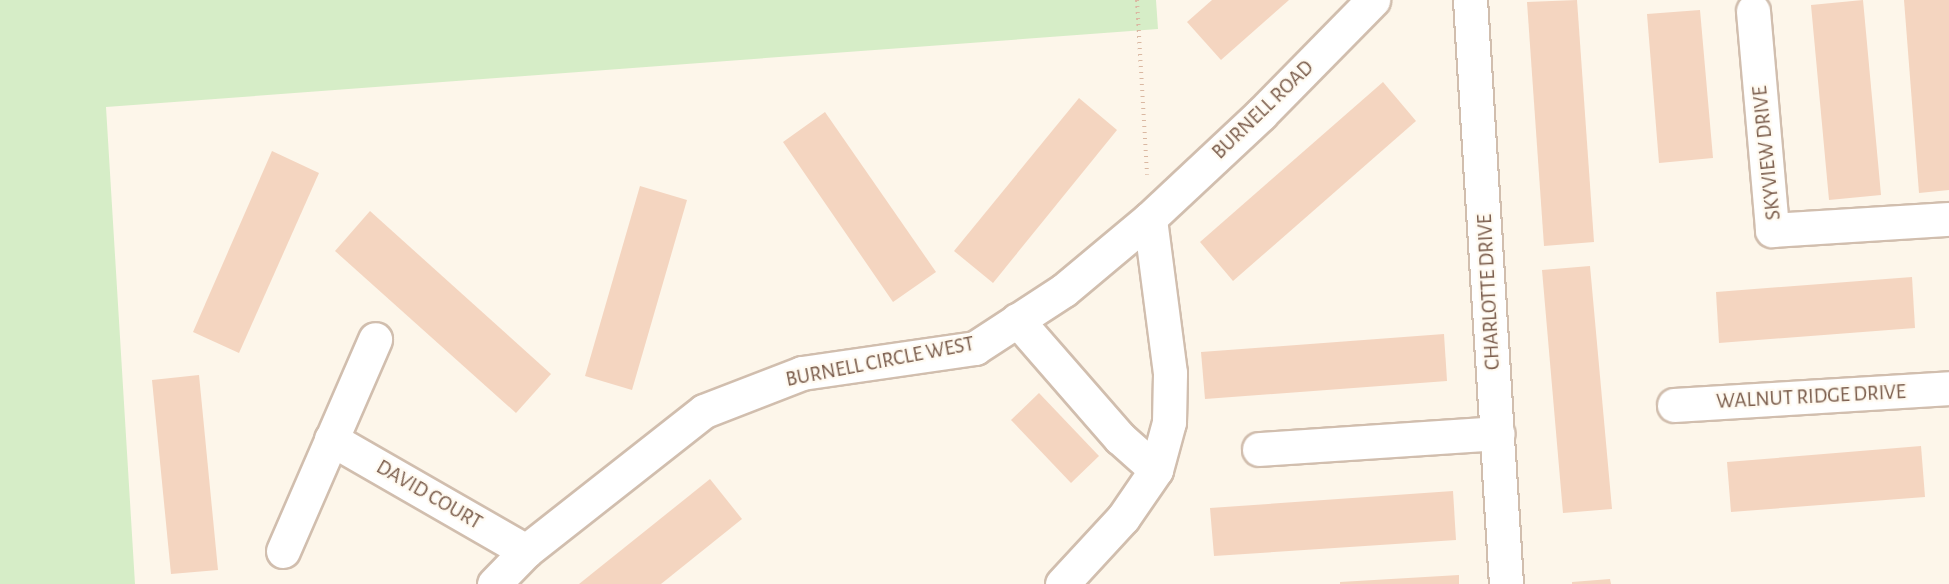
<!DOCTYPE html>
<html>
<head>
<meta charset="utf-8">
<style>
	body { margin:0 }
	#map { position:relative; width:1949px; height:584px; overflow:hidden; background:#fdf6ea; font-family:"Alegreya Sans",sans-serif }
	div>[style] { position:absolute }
	.green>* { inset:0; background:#d6edc7 }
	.building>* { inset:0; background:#f4d5c0 }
	.path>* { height:4px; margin-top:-2px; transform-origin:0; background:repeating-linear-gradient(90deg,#dab8a2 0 1.5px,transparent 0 6px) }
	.roads { filter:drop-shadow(2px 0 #d1beae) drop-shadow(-2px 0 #d1beae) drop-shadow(0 2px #d1beae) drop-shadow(0 -2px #d1beae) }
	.minor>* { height:33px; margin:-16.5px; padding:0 16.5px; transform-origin:16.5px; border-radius:16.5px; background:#fff }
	span { translate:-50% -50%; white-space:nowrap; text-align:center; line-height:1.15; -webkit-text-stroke:4.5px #fffaf1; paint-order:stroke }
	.street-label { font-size:21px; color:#7a5c4b }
</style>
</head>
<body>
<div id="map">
	<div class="green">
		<i style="clip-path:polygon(0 0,1156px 0,1158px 29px,106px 107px,135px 584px,0 584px)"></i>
	</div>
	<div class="building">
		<i style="clip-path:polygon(1212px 0,1289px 0,1221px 60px,1187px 22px)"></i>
		<i style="clip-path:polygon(1577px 0,1594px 242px,1544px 246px,1527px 2px)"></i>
		<i style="clip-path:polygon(1863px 0,1881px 195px,1829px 200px,1811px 5px)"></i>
		<i style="clip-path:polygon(1904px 0,1949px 0,1949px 190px,1919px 193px)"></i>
		<i style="clip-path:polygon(1700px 10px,1713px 158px,1659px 163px,1647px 14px)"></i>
		<i style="clip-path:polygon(1383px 82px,1416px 121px,1233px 281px,1200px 242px)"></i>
		<i style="clip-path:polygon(1079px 98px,1117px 130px,993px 283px,954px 251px)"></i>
		<i style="clip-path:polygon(825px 112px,936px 272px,893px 302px,783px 142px)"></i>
		<i style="clip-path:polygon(272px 151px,319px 173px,239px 353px,193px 332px)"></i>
		<i style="clip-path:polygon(640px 186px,687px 200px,632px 390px,585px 376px)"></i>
		<i style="clip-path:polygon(370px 211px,551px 374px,516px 413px,335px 251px)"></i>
		<i style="clip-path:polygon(1590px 266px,1612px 509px,1563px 513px,1542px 270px)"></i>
		<i style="clip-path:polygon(1912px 277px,1915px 328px,1719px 343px,1716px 292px)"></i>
		<i style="clip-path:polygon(1444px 334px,1447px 381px,1205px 399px,1201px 352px)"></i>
		<i style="clip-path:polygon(199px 375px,218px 570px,171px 574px,152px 380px)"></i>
		<i style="clip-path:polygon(1039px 393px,1099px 456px,1071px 483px,1011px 420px)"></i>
		<i style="clip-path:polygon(1921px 446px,1925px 497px,1731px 512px,1727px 462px)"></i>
		<i style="clip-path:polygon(710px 479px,742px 519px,661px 584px,579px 584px)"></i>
		<i style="clip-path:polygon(1453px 491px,1456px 540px,1214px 556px,1210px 508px)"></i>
		<i style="clip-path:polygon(1459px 575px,1459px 584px,1340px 584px,1340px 582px)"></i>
		<i style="clip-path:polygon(1610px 579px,1611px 584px,1572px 584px,1572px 582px)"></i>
	</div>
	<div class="path">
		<i style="left:1137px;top:0;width:175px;rotate:86.7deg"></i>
	</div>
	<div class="roads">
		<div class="minor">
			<i style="left:1470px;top:0;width:585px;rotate:86.47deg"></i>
			<i style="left:1753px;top:11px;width:220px;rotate:85deg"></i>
			<i style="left:1772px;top:230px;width:177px;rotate:-3.6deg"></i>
			<i style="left:1017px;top:320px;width:157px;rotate:48.9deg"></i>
			<i style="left:1120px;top:438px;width:48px;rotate:41.6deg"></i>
			<i style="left:1674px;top:405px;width:276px;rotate:-3.5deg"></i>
			<i style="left:331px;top:439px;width:225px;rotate:29.9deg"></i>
			<i style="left:1259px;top:449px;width:239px;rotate:-3.8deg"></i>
			<i style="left:283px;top:551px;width:231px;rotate:-66.5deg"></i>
			<i style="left:494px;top:584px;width:46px;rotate:-45.9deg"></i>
			<i style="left:526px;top:551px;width:226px;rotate:-38.2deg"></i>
			<i style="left:704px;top:411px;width:105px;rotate:-21.2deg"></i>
			<i style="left:802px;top:373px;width:175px;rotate:-8.2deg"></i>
			<i style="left:975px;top:348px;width:106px;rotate:-33.1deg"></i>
			<i style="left:1064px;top:290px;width:112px;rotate:-39.9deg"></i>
			<i style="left:1150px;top:218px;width:152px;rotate:-43.1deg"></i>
			<i style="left:1261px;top:114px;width:160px;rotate:-45.5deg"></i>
			<i style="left:1062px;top:584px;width:90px;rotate:-47.3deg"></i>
			<i style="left:1123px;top:518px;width:58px;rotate:-55.5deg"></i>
			<i style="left:1156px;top:470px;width:50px;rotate:-74.8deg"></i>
			<i style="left:1169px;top:422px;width:49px;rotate:-88.8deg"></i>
			<i style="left:1170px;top:373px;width:156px;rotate:-97.4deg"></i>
		</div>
	</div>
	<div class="street-label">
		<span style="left:1263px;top:110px;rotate:-44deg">BURNELL ROAD</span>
		<span style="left:1767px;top:153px;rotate:-96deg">SKYVIEW DRIVE</span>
		<span style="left:1489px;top:292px;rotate:-93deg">CHARLOTTE DRIVE</span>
		<span style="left:880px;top:362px;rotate:-11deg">BURNELL CIRCLE WEST</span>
		<span style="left:1811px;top:397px;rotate:-3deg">WALNUT RIDGE DRIVE</span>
		<span style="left:429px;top:495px;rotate:30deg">DAVID COURT</span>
	</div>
</div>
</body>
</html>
